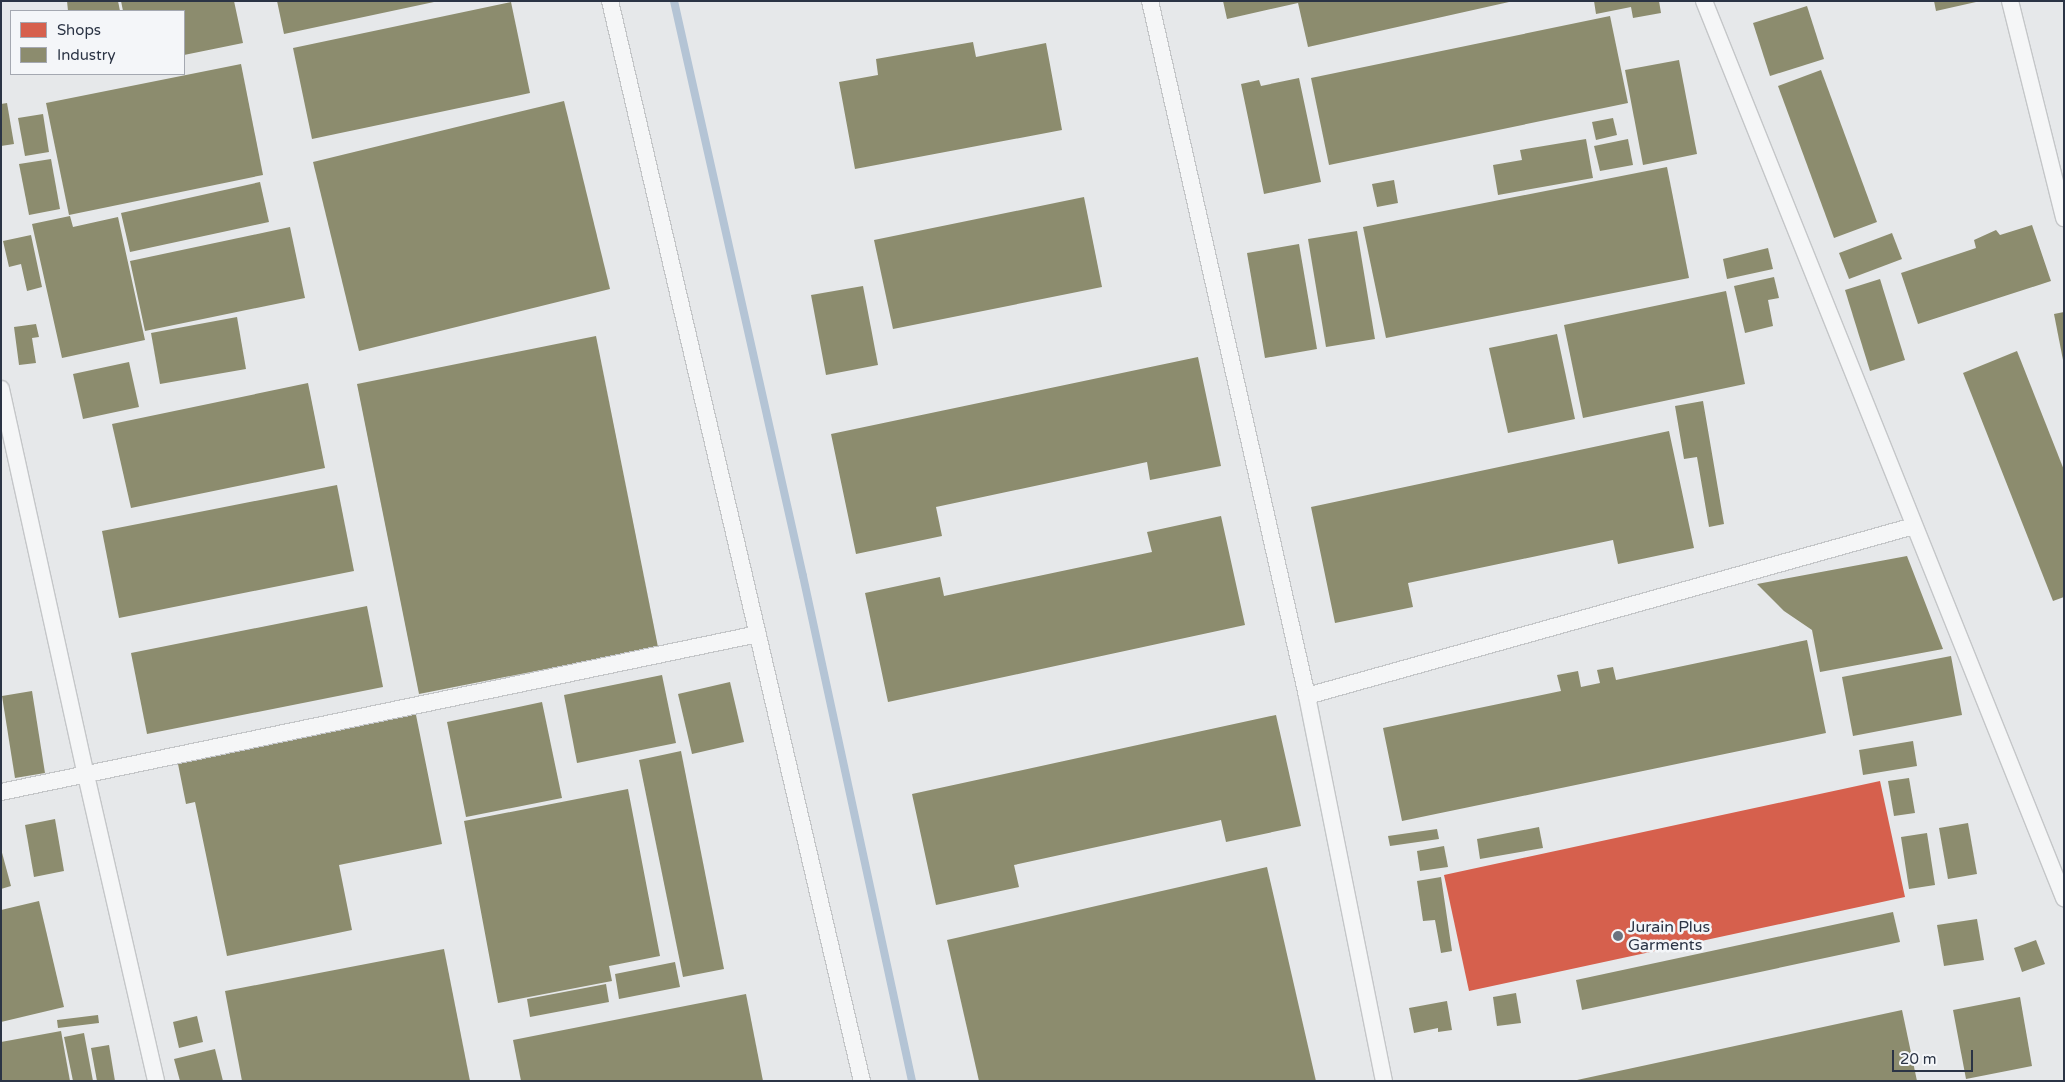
<!DOCTYPE html>
<html>
<head>
<meta charset="utf-8">
<style>
	body { margin:0 }
	#map { position:relative; width:2065px; height:1082px; overflow:hidden; background:#e6e8ea; font-family:"Varela Round",sans-serif }
	div>[style] { position:absolute }
	.shops>* { inset:0; background:#d6604d }
	.industry>* { inset:0; background:#8c8c6e }
	.stream>* { height:8px; margin:-4px; padding:0 4px; transform-origin:4px; border-radius:4px; background:#b4c4d5 }
	.roads { filter:drop-shadow(1px 0 #c4c6c8) drop-shadow(-1px 0 #c4c6c8) drop-shadow(0 1px #c4c6c8) drop-shadow(0 -1px #c4c6c8) }
	.service>* { height:16px; margin:-8px; padding:0 8px; transform-origin:8px; border-radius:8px; background:#f5f6f7 }
	.dots>* { width:14px; height:14px; translate:-50% -50%; box-sizing:border-box; border:2px solid #f4f6f9; border-radius:50% }
	span { translate:-50% -50%; white-space:nowrap; text-align:center; line-height:1.15; -webkit-text-stroke:5px #f4f6f9; paint-order:stroke }
	.poi-label { font-size:16px; color:#2b3445 }
	.left { translate:0 -50%; text-align:left }
	.frame { position:absolute; inset:0; border:2px solid #2b3445; pointer-events:none }
	.legend { position:absolute; left:10px; top:10px; width:175px; height:65px; box-sizing:border-box; background:#f4f6f9; border:1px solid #a4a8b1; margin:0; padding:6px 9px; list-style:none; font-size:15px; color:#2b3445 }
	.legend li { display:flex; align-items:center; gap:10px; height:25px }
	.legend b { width:25px; border:1px solid #a4a8b1 }
	.scale { position:absolute; left:1892px; top:1050px; width:81px; height:22px; box-sizing:border-box; border:2px solid #2b3445; border-top:0; padding-left:6px; font-size:15px; line-height:18px; white-space:nowrap; color:#2b3445; -webkit-text-stroke:4px #f4f6f9; paint-order:stroke }
</style>
</head>
<body>
<div id="map">
	<div class="shops">
		<i style="clip-path:polygon(1880px 781px,1905px 897px,1469px 991px,1444px 875px)"></i>
	</div>
	<div class="industry">
		<i style="clip-path:polygon(67px 1px,118px 1px,120px 11px,68px 11px)"></i>
		<i style="clip-path:polygon(121px 1px,234px 1px,243px 43px,184px 55px,184px 11px,123px 11px)"></i>
		<i style="clip-path:polygon(277px 1px,434px 1px,434px 2px,284px 34px)"></i>
		<i style="clip-path:polygon(1223px 1px,1509px 1px,1509px 2px,1308px 47px,1298px 3px,1227px 19px)"></i>
		<i style="clip-path:polygon(1594px 1px,1659px 1px,1661px 13px,1633px 18px,1631px 7px,1596px 14px)"></i>
		<i style="clip-path:polygon(1934px 1px,1976px 1px,1976px 2px,1936px 11px)"></i>
		<i style="clip-path:polygon(511px 2px,530px 93px,312px 139px,293px 48px)"></i>
		<i style="clip-path:polygon(1807px 6px,1824px 59px,1770px 76px,1753px 23px)"></i>
		<i style="clip-path:polygon(1610px 16px,1628px 103px,1329px 165px,1311px 78px)"></i>
		<i style="clip-path:polygon(973px 42px,976px 57px,1046px 43px,1062px 130px,855px 169px,839px 82px,878px 75px,876px 59px)"></i>
		<i style="clip-path:polygon(1679px 60px,1697px 154px,1643px 165px,1625px 70px)"></i>
		<i style="clip-path:polygon(241px 64px,263px 175px,69px 215px,46px 103px)"></i>
		<i style="clip-path:polygon(1821px 70px,1877px 222px,1834px 238px,1778px 86px)"></i>
		<i style="clip-path:polygon(1299px 78px,1321px 182px,1264px 194px,1241px 84px,1259px 80px,1261px 86px)"></i>
		<i style="clip-path:polygon(564px 101px,610px 289px,359px 351px,313px 162px)"></i>
		<i style="clip-path:polygon(7px 103px,14px 144px,1px 146px,1px 104px)"></i>
		<i style="clip-path:polygon(43px 114px,49px 152px,25px 156px,18px 118px)"></i>
		<i style="clip-path:polygon(1613px 118px,1617px 135px,1596px 140px,1592px 122px)"></i>
		<i style="clip-path:polygon(1586px 139px,1593px 178px,1498px 195px,1493px 165px,1522px 160px,1520px 150px)"></i>
		<i style="clip-path:polygon(1628px 139px,1633px 165px,1600px 171px,1594px 146px)"></i>
		<i style="clip-path:polygon(51px 159px,60px 209px,29px 215px,19px 164px)"></i>
		<i style="clip-path:polygon(1667px 167px,1689px 278px,1386px 338px,1363px 227px)"></i>
		<i style="clip-path:polygon(1394px 180px,1398px 203px,1377px 207px,1372px 184px)"></i>
		<i style="clip-path:polygon(260px 182px,269px 222px,130px 252px,121px 213px)"></i>
		<i style="clip-path:polygon(1084px 197px,1102px 287px,893px 329px,874px 240px)"></i>
		<i style="clip-path:polygon(70px 216px,73px 227px,118px 217px,145px 340px,62px 358px,32px 224px)"></i>
		<i style="clip-path:polygon(2032px 225px,2051px 281px,1918px 324px,1901px 273px,1976px 248px,1974px 240px,1996px 230px,2000px 235px)"></i>
		<i style="clip-path:polygon(290px 227px,305px 298px,145px 331px,130px 261px)"></i>
		<i style="clip-path:polygon(1357px 231px,1375px 339px,1326px 347px,1308px 239px)"></i>
		<i style="clip-path:polygon(1892px 233px,1902px 259px,1849px 279px,1839px 253px)"></i>
		<i style="clip-path:polygon(31px 235px,42px 287px,27px 291px,21px 264px,9px 267px,3px 241px)"></i>
		<i style="clip-path:polygon(1299px 244px,1317px 349px,1265px 358px,1247px 253px)"></i>
		<i style="clip-path:polygon(1768px 248px,1773px 269px,1727px 279px,1723px 259px)"></i>
		<i style="clip-path:polygon(1774px 277px,1779px 298px,1768px 300px,1773px 326px,1745px 333px,1734px 286px)"></i>
		<i style="clip-path:polygon(1880px 279px,1905px 360px,1870px 371px,1845px 290px)"></i>
		<i style="clip-path:polygon(863px 286px,878px 365px,826px 375px,811px 295px)"></i>
		<i style="clip-path:polygon(1726px 291px,1745px 384px,1583px 418px,1564px 325px)"></i>
		<i style="clip-path:polygon(2064px 312px,2064px 360px,2063px 360px,2054px 314px)"></i>
		<i style="clip-path:polygon(237px 317px,246px 369px,160px 384px,151px 333px)"></i>
		<i style="clip-path:polygon(36px 324px,39px 337px,32px 338px,36px 363px,19px 365px,14px 327px)"></i>
		<i style="clip-path:polygon(1557px 334px,1575px 419px,1508px 433px,1489px 348px)"></i>
		<i style="clip-path:polygon(596px 336px,658px 647px,419px 694px,357px 384px)"></i>
		<i style="clip-path:polygon(2017px 351px,2064px 470px,2064px 597px,2053px 601px,1963px 373px)"></i>
		<i style="clip-path:polygon(1198px 357px,1221px 466px,1150px 480px,1147px 462px,936px 507px,942px 536px,856px 554px,831px 434px)"></i>
		<i style="clip-path:polygon(129px 362px,139px 407px,83px 419px,73px 374px)"></i>
		<i style="clip-path:polygon(308px 383px,325px 468px,131px 508px,112px 424px)"></i>
		<i style="clip-path:polygon(1703px 401px,1724px 524px,1709px 527px,1697px 457px,1684px 459px,1675px 406px)"></i>
		<i style="clip-path:polygon(1669px 431px,1694px 548px,1618px 564px,1613px 540px,1408px 583px,1413px 607px,1335px 623px,1311px 507px)"></i>
		<i style="clip-path:polygon(337px 485px,354px 571px,119px 618px,102px 531px)"></i>
		<i style="clip-path:polygon(1221px 516px,1245px 625px,888px 702px,865px 593px,940px 577px,944px 596px,1152px 552px,1147px 532px)"></i>
		<i style="clip-path:polygon(1907px 556px,1943px 649px,1820px 672px,1812px 630px,1784px 611px,1757px 584px)"></i>
		<i style="clip-path:polygon(367px 606px,383px 687px,147px 734px,131px 653px)"></i>
		<i style="clip-path:polygon(1807px 640px,1826px 733px,1402px 821px,1383px 728px,1561px 691px,1557px 675px,1578px 671px,1581px 687px,1600px 683px,1597px 670px,1613px 667px,1616px 680px)"></i>
		<i style="clip-path:polygon(1951px 656px,1962px 715px,1853px 736px,1842px 677px)"></i>
		<i style="clip-path:polygon(662px 675px,676px 743px,577px 763px,564px 695px)"></i>
		<i style="clip-path:polygon(730px 682px,744px 742px,692px 754px,678px 694px)"></i>
		<i style="clip-path:polygon(32px 691px,45px 773px,15px 778px,2px 696px)"></i>
		<i style="clip-path:polygon(542px 702px,562px 798px,466px 817px,447px 722px)"></i>
		<i style="clip-path:polygon(415px 710px,442px 844px,339px 865px,352px 930px,227px 956px,195px 802px,186px 804px,177px 759px)"></i>
		<i style="clip-path:polygon(1276px 715px,1301px 826px,1226px 842px,1221px 820px,1014px 865px,1019px 887px,936px 905px,912px 794px)"></i>
		<i style="clip-path:polygon(1913px 741px,1917px 766px,1863px 775px,1859px 750px)"></i>
		<i style="clip-path:polygon(681px 751px,724px 969px,683px 977px,639px 760px)"></i>
		<i style="clip-path:polygon(1909px 778px,1915px 813px,1894px 816px,1888px 781px)"></i>
		<i style="clip-path:polygon(628px 789px,660px 956px,609px 966px,612px 981px,498px 1003px,464px 821px)"></i>
		<i style="clip-path:polygon(55px 819px,64px 871px,34px 877px,25px 825px)"></i>
		<i style="clip-path:polygon(1968px 823px,1977px 874px,1948px 879px,1939px 828px)"></i>
		<i style="clip-path:polygon(1539px 827px,1543px 848px,1480px 859px,1477px 839px)"></i>
		<i style="clip-path:polygon(1437px 829px,1439px 839px,1390px 846px,1388px 836px)"></i>
		<i style="clip-path:polygon(1927px 833px,1935px 885px,1909px 889px,1901px 837px)"></i>
		<i style="clip-path:polygon(1444px 846px,1448px 867px,1420px 871px,1417px 851px)"></i>
		<i style="clip-path:polygon(1px 849px,11px 886px,1px 889px)"></i>
		<i style="clip-path:polygon(1267px 867px,1316px 1081px,979px 1081px,947px 940px)"></i>
		<i style="clip-path:polygon(1441px 877px,1452px 951px,1441px 953px,1435px 920px,1423px 921px,1417px 881px)"></i>
		<i style="clip-path:polygon(39px 901px,64px 1007px,1px 1022px,1px 910px)"></i>
		<i style="clip-path:polygon(1893px 912px,1900px 942px,1582px 1010px,1576px 980px)"></i>
		<i style="clip-path:polygon(1977px 919px,1984px 960px,1944px 966px,1937px 925px)"></i>
		<i style="clip-path:polygon(2036px 940px,2045px 964px,2022px 972px,2014px 948px)"></i>
		<i style="clip-path:polygon(444px 949px,470px 1081px,242px 1081px,225px 991px)"></i>
		<i style="clip-path:polygon(675px 962px,680px 987px,619px 999px,615px 974px)"></i>
		<i style="clip-path:polygon(606px 984px,609px 1002px,530px 1017px,527px 999px)"></i>
		<i style="clip-path:polygon(1516px 993px,1521px 1023px,1497px 1026px,1493px 997px)"></i>
		<i style="clip-path:polygon(746px 994px,763px 1081px,521px 1081px,513px 1040px)"></i>
		<i style="clip-path:polygon(2020px 997px,2032px 1066px,1966px 1079px,1953px 1010px)"></i>
		<i style="clip-path:polygon(1447px 1001px,1452px 1030px,1438px 1032px,1438px 1028px,1414px 1033px,1409px 1008px)"></i>
		<i style="clip-path:polygon(1902px 1010px,1917px 1081px,1577px 1081px,1577px 1080px)"></i>
		<i style="clip-path:polygon(98px 1015px,99px 1023px,58px 1028px,57px 1020px)"></i>
		<i style="clip-path:polygon(197px 1016px,203px 1042px,179px 1048px,173px 1022px)"></i>
		<i style="clip-path:polygon(61px 1031px,70px 1081px,1px 1081px,1px 1042px)"></i>
		<i style="clip-path:polygon(84px 1033px,93px 1081px,73px 1081px,64px 1037px)"></i>
		<i style="clip-path:polygon(109px 1045px,115px 1081px,97px 1081px,91px 1048px)"></i>
		<i style="clip-path:polygon(215px 1049px,223px 1081px,180px 1081px,174px 1059px)"></i>
	</div>
	<div class="stream">
		<i style="left:674px;top:1px;width:589px;rotate:77.36deg"></i>
		<i style="left:803px;top:576px;width:517px;rotate:77.82deg"></i>
	</div>
	<div class="roads">
		<div class="service">
			<i style="left:610px;top:1px;width:1109px;rotate:76.87deg"></i>
			<i style="left:1150px;top:1px;width:713px;rotate:77.27deg"></i>
			<i style="left:1307px;top:696px;width:393px;rotate:78.7deg"></i>
			<i style="left:1704px;top:1px;width:967px;rotate:68.13deg"></i>
			<i style="left:2010px;top:1px;width:224px;rotate:76deg"></i>
			<i style="left:1px;top:389px;width:395px;rotate:77.6deg"></i>
			<i style="left:86px;top:775px;width:314px;rotate:77.1deg"></i>
			<i style="left:1307px;top:696px;width:630px;rotate:-15.65deg"></i>
			<i style="left:1px;top:792px;width:773px;rotate:-11.79deg"></i>
		</div>
	</div>
	<div class="dots">
		<i style="left:1618px;top:936px;background:#6c737f"></i>
	</div>
	<div class="poi-label">
		<span class="left" style="left:1628px;top:936px">Jurain Plus<br>Garments</span>
	</div>
	<div class="frame"></div>
	<ul class="legend">
	<li><b style="height:14px;background:#d6604d"></b>Shops</li>
	<li><b style="height:14px;background:#8c8c6e"></b>Industry</li>
	</ul>
	<div class="scale">20 m</div>
</div>
</body>
</html>
